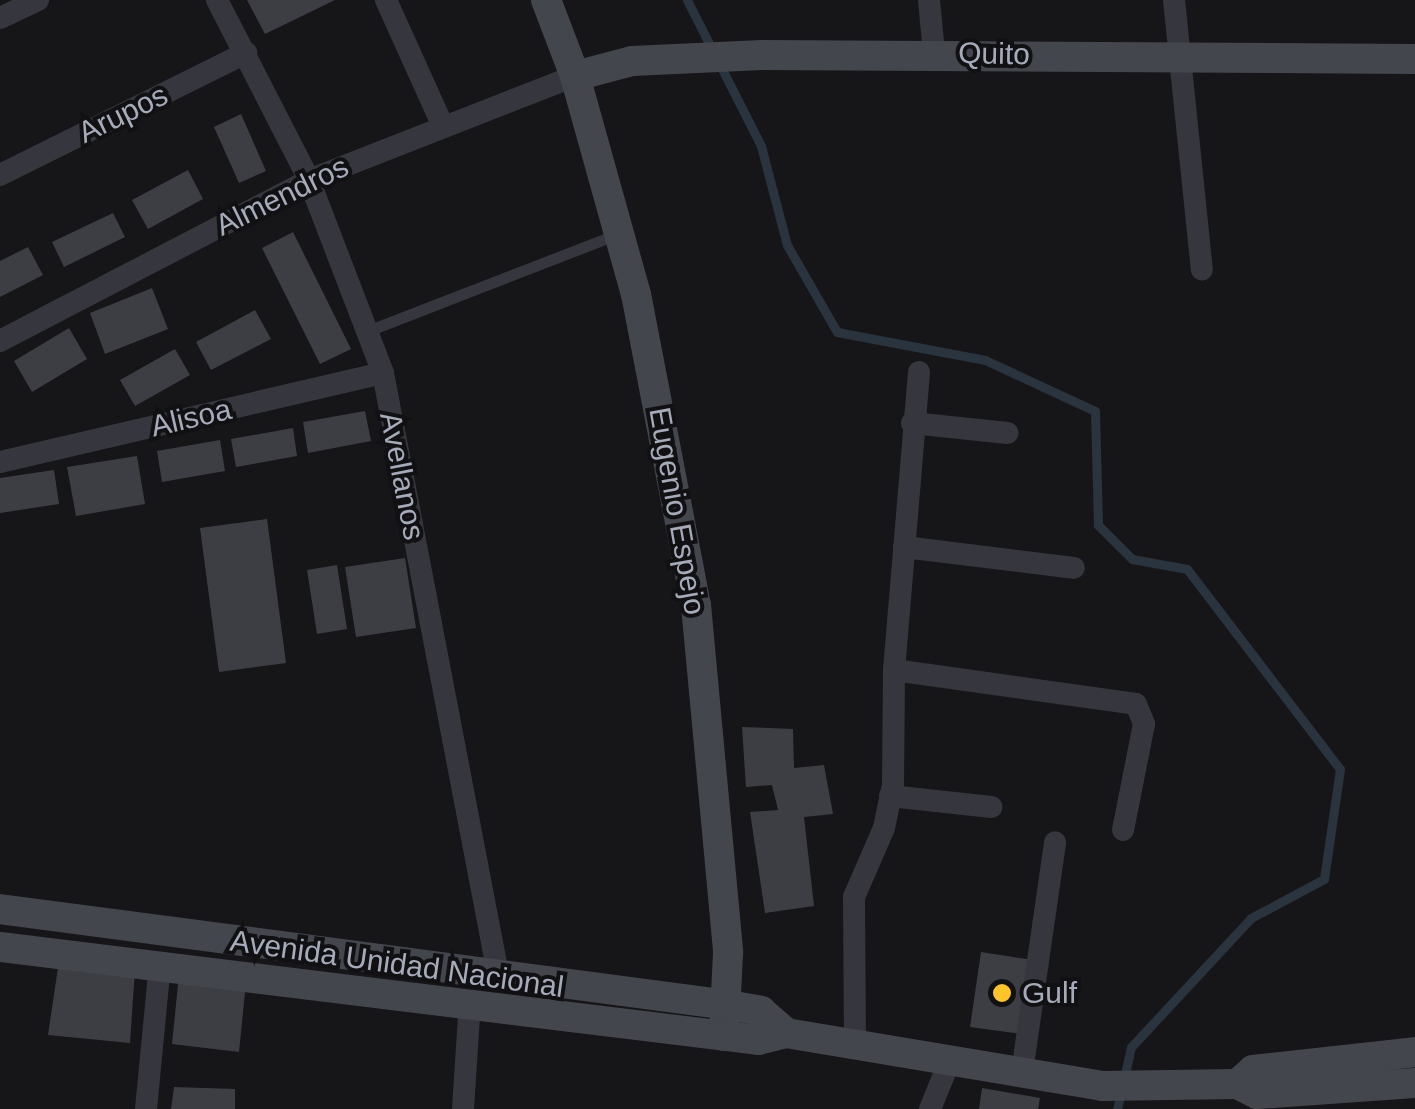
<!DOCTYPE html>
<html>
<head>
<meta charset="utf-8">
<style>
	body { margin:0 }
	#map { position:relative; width:1415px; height:1109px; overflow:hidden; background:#161618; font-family:Arial,sans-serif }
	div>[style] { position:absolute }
	.stream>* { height:9px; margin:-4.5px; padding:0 4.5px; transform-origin:4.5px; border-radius:4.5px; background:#2a343e }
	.building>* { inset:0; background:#3d3e43 }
	.lane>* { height:11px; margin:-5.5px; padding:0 5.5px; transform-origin:5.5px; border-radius:5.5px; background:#36373e }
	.street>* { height:22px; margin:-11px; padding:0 11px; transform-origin:11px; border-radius:11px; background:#36373e }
	.secondary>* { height:30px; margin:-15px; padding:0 15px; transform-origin:15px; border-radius:15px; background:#44464e }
	.dots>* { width:28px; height:28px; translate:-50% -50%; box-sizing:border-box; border:5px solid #111113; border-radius:50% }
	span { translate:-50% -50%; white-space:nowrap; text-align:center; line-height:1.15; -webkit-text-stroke:8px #111113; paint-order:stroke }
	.street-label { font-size:30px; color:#a6abba }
	.poi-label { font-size:30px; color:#a6abba }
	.left { translate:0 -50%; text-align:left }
</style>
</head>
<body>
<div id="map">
	<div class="stream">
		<i style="left:687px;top:0;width:164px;rotate:63.1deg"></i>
		<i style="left:761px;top:146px;width:102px;rotate:75.3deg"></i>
		<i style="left:787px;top:245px;width:100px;rotate:60.1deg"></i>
		<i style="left:837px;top:332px;width:151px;rotate:10.7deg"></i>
		<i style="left:985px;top:360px;width:121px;rotate:24.9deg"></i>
		<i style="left:1095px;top:411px;width:114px;rotate:88.5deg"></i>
		<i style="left:1098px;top:525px;width:48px;rotate:45deg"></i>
		<i style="left:1132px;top:559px;width:56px;rotate:10.3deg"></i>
		<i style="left:1187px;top:569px;width:252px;rotate:52.6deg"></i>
		<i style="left:1340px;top:769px;width:111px;rotate:98.3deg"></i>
		<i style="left:1324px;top:879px;width:83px;rotate:151.9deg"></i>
		<i style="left:1251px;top:918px;width:176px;rotate:132.9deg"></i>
		<i style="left:1131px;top:1047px;width:64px;rotate:102.7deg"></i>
	</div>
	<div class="building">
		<i style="clip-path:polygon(247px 0,335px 0,265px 34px)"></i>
		<i style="clip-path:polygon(241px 114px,266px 171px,239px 183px,214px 127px)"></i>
		<i style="clip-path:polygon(188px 170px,203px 199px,148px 229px,132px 200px)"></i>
		<i style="clip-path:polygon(113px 213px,125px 237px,64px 267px,52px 242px)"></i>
		<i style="clip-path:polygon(293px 232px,351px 349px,320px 364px,262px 248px)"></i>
		<i style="clip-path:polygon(28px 247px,43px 275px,0 297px,0 261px)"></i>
		<i style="clip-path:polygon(152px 288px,168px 329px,105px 354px,90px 313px)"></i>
		<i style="clip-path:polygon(255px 310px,271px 339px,211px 370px,196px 342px)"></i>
		<i style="clip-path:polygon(69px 328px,87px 359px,32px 392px,14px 361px)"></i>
		<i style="clip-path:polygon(175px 349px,190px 375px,135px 406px,120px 380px)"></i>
		<i style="clip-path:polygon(365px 411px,371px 441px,308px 453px,303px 422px)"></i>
		<i style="clip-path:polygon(293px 428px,297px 456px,236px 467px,231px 439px)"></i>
		<i style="clip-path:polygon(220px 440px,225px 471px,162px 482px,157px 451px)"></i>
		<i style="clip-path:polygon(137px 456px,145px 504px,76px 516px,67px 467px)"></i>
		<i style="clip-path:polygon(54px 470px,59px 504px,0 513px,0 478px)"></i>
		<i style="clip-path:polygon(267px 519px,286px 663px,219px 672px,200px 528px)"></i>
		<i style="clip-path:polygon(405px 558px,416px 628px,356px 637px,345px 567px)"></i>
		<i style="clip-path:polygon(337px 565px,347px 629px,317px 634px,307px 570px)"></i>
		<i style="clip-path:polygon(742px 727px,793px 729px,794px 768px,824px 765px,833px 814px,804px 817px,814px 906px,765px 913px,750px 812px,778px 810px,772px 785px,746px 787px)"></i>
		<i style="clip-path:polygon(981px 952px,1033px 960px,1022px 1034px,970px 1027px)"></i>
		<i style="clip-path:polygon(59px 961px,135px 969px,130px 1043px,48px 1035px)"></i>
		<i style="clip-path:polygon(179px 975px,246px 983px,239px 1052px,172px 1044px)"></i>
		<i style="clip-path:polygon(174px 1087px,235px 1089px,235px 1109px,171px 1109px)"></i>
		<i style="clip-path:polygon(982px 1088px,1040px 1098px,1038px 1109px,979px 1109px)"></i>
	</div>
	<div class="lane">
		<i style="left:370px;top:330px;width:266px;rotate:-21.2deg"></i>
	</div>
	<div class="street">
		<i style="left:217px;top:0;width:202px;rotate:62.9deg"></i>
		<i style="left:309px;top:180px;width:207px;rotate:69deg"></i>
		<i style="left:383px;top:373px;width:617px;rotate:79.16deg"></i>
		<i style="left:386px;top:0;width:136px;rotate:65.7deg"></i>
		<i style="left:929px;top:0;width:53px;rotate:84.6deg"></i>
		<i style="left:1174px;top:0;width:271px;rotate:84.1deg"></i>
		<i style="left:0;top:18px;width:42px;rotate:-25.3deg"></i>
		<i style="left:0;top:175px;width:275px;rotate:-26.4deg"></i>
		<i style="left:0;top:341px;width:348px;rotate:-27.5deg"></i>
		<i style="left:309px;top:180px;width:286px;rotate:-21.4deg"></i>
		<i style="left:912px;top:423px;width:96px;rotate:6deg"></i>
		<i style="left:0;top:462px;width:393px;rotate:-13.1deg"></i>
		<i style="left:904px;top:547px;width:171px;rotate:7deg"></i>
		<i style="left:894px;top:670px;width:299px;rotate:-85.2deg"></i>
		<i style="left:890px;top:796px;width:102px;rotate:6.2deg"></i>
		<i style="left:855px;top:1045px;width:148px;rotate:-90.4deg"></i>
		<i style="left:854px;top:897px;width:75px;rotate:-66.5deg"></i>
		<i style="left:884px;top:828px;width:44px;rotate:-78.2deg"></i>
		<i style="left:893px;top:785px;width:115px;rotate:-89.5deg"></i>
		<i style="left:894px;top:670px;width:244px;rotate:8deg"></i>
		<i style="left:1136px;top:704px;width:22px;rotate:68deg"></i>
		<i style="left:1144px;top:724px;width:108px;rotate:101.2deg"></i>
		<i style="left:1022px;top:1072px;width:232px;rotate:-81.8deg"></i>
		<i style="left:146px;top:1109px;width:146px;rotate:-84.5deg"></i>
		<i style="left:463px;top:1109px;width:108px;rotate:-86.3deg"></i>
		<i style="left:930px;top:1109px;width:53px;rotate:-67.8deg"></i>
	</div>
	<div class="secondary">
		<i style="left:546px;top:0;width:81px;rotate:69.1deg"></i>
		<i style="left:575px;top:76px;width:226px;rotate:74.4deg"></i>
		<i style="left:636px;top:294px;width:317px;rotate:79.1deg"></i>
		<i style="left:696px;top:605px;width:349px;rotate:84.7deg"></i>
		<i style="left:728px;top:953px;width:83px;rotate:92.8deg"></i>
		<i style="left:575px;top:76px;width:59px;rotate:-14.7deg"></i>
		<i style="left:632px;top:61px;width:130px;rotate:-2.6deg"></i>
		<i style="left:762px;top:55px;width:653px;rotate:0.35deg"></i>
		<i style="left:0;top:909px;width:734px;rotate:7.51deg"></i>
		<i style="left:728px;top:1005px;width:34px;rotate:10deg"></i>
		<i style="left:761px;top:1011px;width:33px;rotate:41deg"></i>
		<i style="left:0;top:947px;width:764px;rotate:6.99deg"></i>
		<i style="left:758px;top:1040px;width:29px;rotate:-14deg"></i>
		<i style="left:786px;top:1033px;width:320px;rotate:9.5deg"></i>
		<i style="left:1102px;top:1086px;width:135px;rotate:-0.8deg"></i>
		<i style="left:1237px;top:1084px;width:22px;rotate:27deg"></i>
		<i style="left:1257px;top:1094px;width:158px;rotate:-4deg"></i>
		<i style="left:1237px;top:1084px;width:21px;rotate:-41deg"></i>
		<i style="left:1253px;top:1070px;width:163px;rotate:-6.3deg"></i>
	</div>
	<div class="dots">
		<i style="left:1002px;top:993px;background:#ffc427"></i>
	</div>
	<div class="street-label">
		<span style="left:994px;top:54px;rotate:1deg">Quito</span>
		<span style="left:123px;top:114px;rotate:-26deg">Arupos</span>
		<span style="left:282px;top:196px;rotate:-26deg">Almendros</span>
		<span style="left:191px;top:418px;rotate:-13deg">Alisoa</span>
		<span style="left:402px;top:476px;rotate:79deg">Avellanos</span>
		<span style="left:677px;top:511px;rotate:80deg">Eugenio Espejo</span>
		<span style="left:397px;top:964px;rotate:8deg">Avenida Unidad Nacional</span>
	</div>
	<div class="poi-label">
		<span class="left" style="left:1022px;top:993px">Gulf</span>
	</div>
</div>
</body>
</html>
